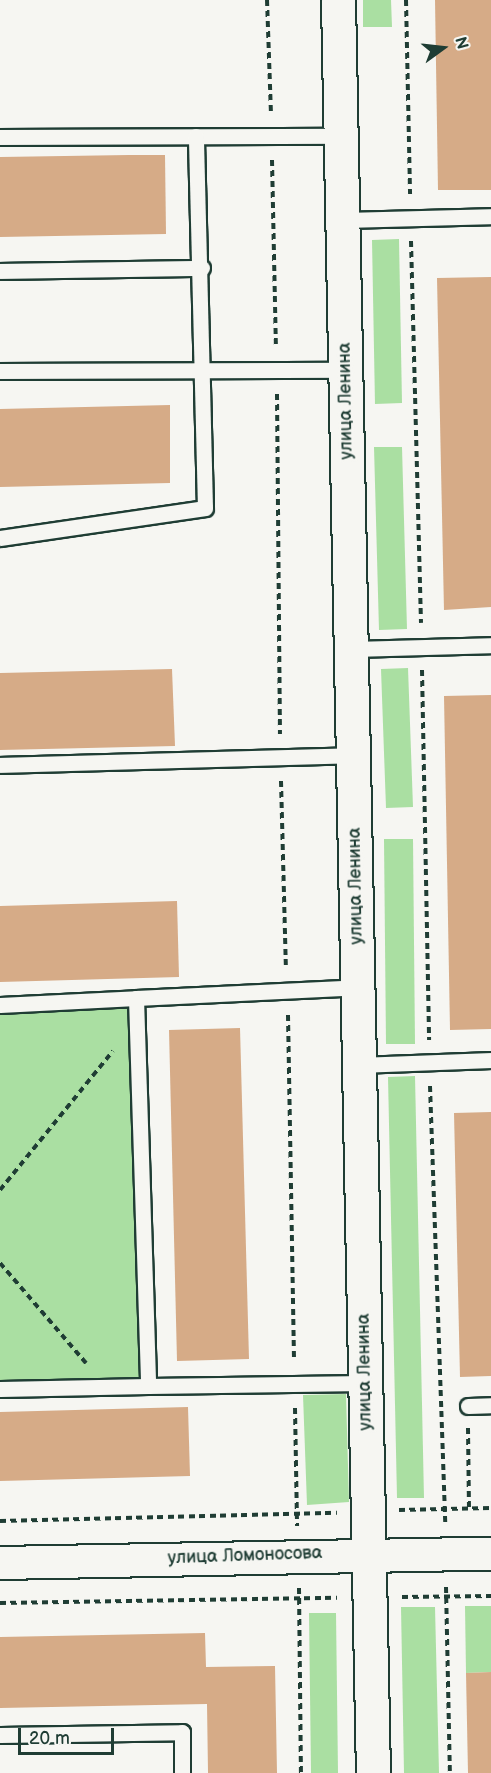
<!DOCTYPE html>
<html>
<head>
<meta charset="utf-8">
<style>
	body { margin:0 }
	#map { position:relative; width:491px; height:1773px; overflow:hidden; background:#f6f6f2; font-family:"Balsamiq Sans",sans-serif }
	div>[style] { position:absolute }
	.green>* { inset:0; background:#aadfa2 }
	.building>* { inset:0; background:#d6ab87 }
	.path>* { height:4px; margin-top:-2px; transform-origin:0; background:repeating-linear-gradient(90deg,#1f3d34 0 6px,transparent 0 10.5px) }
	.roads { filter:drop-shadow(2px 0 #1f3d34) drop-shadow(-2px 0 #1f3d34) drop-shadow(0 2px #1f3d34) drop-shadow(0 -2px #1f3d34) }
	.lane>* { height:15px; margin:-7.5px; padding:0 7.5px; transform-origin:7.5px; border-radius:7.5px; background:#f6f6f2 }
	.street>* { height:32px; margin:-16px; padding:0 16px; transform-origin:16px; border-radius:16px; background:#f6f6f2 }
	.secondary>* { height:33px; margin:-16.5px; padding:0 16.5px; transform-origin:16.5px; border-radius:16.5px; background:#f6f6f2 }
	span { translate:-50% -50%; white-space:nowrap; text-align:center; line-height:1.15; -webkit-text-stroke:5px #f6f6f2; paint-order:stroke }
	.street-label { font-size:18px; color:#1f3d34 }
	.north { position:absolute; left:413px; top:18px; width:60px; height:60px; -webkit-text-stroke:4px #f6f6f2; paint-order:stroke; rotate:75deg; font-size:16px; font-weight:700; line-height:24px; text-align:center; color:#1f3d34 }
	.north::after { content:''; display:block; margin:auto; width:21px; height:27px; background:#1f3d34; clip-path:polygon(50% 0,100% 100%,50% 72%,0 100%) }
	.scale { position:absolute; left:18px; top:1728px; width:96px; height:27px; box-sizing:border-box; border:3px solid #1f3d34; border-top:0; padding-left:8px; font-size:18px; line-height:21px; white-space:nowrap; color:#1f3d34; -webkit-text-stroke:4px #f6f6f2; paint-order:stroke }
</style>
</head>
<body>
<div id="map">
	<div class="green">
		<i style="clip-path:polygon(363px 0,391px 0,392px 27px,363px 27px)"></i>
		<i style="clip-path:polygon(399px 239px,402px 403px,375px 404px,372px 240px)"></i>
		<i style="clip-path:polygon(374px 447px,402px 447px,407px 629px,379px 630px)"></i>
		<i style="clip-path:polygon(408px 668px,413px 807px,386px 808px,381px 669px)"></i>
		<i style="clip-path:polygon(384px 839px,413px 839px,415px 1044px,386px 1044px)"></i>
		<i style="clip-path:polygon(131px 1004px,142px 1380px,0 1383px,0 1010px)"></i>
		<i style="clip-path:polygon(415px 1076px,424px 1498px,397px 1498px,388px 1077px)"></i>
		<i style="clip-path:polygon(346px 1394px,349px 1502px,307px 1505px,303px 1395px)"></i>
		<i style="clip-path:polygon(465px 1606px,491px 1606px,491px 1672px,466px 1673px)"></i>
		<i style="clip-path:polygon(401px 1607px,435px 1607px,439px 1773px,404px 1773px)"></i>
		<i style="clip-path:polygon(309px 1613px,336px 1613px,338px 1773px,311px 1773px)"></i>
	</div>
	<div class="building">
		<i style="clip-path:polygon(435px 0,491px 0,491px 190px,438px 190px)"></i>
		<i style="clip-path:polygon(129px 155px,165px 155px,166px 234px,0 237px,0 157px)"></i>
		<i style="clip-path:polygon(491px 277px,491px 607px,444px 610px,437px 278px)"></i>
		<i style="clip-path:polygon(170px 405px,170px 483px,0 487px,0 409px)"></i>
		<i style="clip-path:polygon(172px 669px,175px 746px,0 750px,0 673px)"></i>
		<i style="clip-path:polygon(491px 695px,491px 1029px,450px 1030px,444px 696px)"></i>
		<i style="clip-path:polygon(177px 901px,179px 977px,0 982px,0 906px)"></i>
		<i style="clip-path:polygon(240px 1028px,249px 1359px,177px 1361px,169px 1030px)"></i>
		<i style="clip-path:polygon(491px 1112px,491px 1376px,460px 1377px,454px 1113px)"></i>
		<i style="clip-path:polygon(188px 1407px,190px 1476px,0 1481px,0 1412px)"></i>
		<i style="clip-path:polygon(205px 1633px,206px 1667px,275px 1666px,277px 1773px,208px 1773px,207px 1704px,0 1708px,0 1637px)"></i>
		<i style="clip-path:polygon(491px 1672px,491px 1773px,468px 1773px,466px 1673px)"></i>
	</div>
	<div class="path">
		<i style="left:267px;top:0;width:114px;rotate:88deg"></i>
		<i style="left:406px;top:0;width:194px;rotate:88.8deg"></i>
		<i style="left:272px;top:160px;width:188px;rotate:88.8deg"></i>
		<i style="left:411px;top:241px;width:382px;rotate:88.5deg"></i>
		<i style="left:277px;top:394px;width:340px;rotate:89.5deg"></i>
		<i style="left:422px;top:670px;width:370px;rotate:88.9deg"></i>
		<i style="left:281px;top:781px;width:187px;rotate:88.5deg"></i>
		<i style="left:288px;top:1015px;width:346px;rotate:89deg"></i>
		<i style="left:430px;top:1086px;width:437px;rotate:88deg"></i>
		<i style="left:0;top:1190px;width:179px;rotate:-50.9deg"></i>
		<i style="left:0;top:1263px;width:132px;rotate:49.3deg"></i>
		<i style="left:295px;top:1408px;width:118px;rotate:89deg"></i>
		<i style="left:468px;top:1428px;width:81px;rotate:89.3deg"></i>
		<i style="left:399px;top:1510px;width:92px;rotate:-1.2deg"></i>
		<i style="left:0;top:1521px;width:337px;rotate:-1.4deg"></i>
		<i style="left:446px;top:1587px;width:186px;rotate:88.8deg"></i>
		<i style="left:299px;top:1588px;width:185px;rotate:89.4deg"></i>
		<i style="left:402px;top:1597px;width:89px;rotate:-0.6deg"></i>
		<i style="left:0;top:1603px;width:337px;rotate:-0.9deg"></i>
	</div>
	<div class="roads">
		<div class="lane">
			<i style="left:0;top:137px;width:341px;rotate:-0.2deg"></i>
			<i style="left:342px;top:220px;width:149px;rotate:-1.5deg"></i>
			<i style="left:0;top:271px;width:202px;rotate:-0.9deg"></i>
			<i style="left:0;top:371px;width:345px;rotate:-0.2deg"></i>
			<i style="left:0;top:538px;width:207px;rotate:-8.3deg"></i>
			<i style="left:205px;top:508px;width:372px;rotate:-91.4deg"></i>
			<i style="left:351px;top:649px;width:140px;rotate:-1.6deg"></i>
			<i style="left:0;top:765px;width:353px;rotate:-1.6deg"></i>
			<i style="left:136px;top:998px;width:222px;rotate:-2.8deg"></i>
			<i style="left:0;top:1005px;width:136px;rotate:-2.9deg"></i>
			<i style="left:136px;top:998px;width:388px;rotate:88.2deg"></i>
			<i style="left:148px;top:1386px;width:148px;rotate:178.8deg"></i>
			<i style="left:359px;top:1065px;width:132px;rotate:-2.2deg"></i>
			<i style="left:148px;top:1386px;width:217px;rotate:-0.8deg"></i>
			<i style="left:468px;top:1406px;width:23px;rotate:-2deg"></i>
			<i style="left:0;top:1735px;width:182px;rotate:-0.9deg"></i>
			<i style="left:182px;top:1732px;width:41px;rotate:90deg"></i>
		</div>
		<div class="street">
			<i style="left:0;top:1563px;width:491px;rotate:-1.1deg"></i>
		</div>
		<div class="secondary">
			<i style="left:338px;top:0;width:1773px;rotate:88.87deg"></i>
		</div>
	</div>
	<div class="street-label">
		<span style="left:346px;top:401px;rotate:-91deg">улица Ленина</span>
		<span style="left:356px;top:886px;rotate:-91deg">улица Ленина</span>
		<span style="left:365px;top:1372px;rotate:-91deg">улица Ленина</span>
		<span style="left:245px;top:1556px;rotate:-2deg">улица Ломоносова</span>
	</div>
	<div class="north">N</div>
	<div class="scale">20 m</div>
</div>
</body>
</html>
